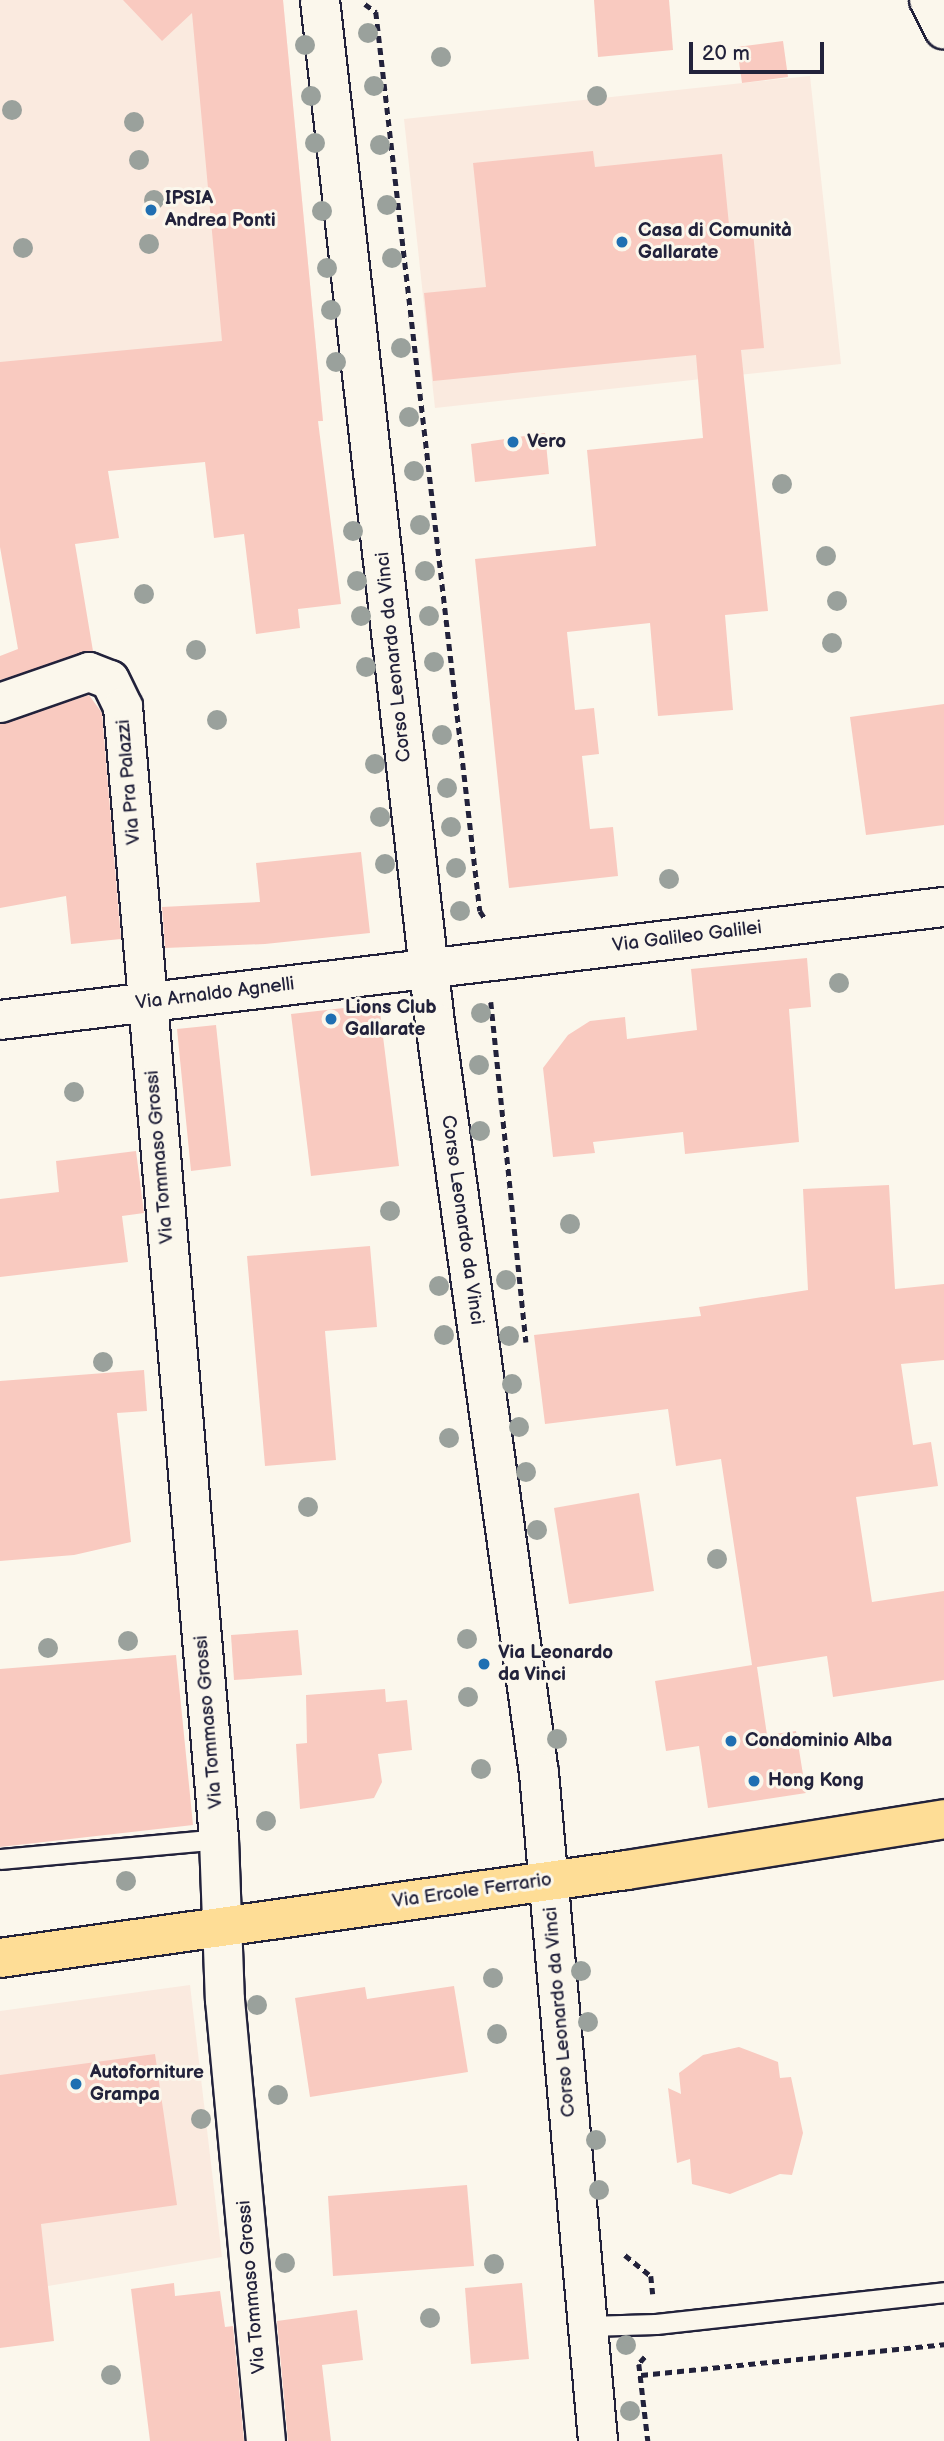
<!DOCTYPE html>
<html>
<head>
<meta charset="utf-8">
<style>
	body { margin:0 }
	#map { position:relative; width:944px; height:2441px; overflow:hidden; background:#fbf7ec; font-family:"Balsamiq Sans",sans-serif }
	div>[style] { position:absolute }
	.built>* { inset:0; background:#faeadf }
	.building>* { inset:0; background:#f9cac0 }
	.path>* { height:4.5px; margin-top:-2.25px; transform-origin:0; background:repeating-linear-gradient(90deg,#22223b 0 7px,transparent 0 12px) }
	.roads { filter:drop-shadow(2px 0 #22223b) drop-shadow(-2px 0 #22223b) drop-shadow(0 2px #22223b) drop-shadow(0 -2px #22223b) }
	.service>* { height:19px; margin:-9.5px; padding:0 9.5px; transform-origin:9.5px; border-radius:9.5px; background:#fbf7ec }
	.minor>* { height:38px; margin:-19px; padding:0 19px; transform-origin:19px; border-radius:19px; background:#fbf7ec }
	.primary>* { height:38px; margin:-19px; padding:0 19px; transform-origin:19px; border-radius:19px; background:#fedd96 }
	.trees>* { width:20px; height:20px; margin:-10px; border-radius:50%; background:#9aa19c }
	.dots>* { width:19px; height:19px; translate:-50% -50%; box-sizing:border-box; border:4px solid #fbf7ec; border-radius:50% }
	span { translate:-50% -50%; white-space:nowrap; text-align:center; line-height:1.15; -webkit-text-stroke:6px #fbf7ec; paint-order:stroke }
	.poi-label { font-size:19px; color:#22223b; font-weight:700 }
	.left { translate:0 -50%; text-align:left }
	.street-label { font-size:19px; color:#22223b }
	.scale { position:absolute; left:689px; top:42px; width:135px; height:32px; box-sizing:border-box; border:4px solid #22223b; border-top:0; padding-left:9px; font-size:21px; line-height:24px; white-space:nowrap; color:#22223b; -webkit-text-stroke:5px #fbf7ec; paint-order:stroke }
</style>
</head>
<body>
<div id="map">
	<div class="built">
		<i style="clip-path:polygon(0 0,283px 0,323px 421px,175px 434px,0 481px)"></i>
		<i style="clip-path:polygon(810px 76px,841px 364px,435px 408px,404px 119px)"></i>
		<i style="clip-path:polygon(190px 1985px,222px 2257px,0 2294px,0 2011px)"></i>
	</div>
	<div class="building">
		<i style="clip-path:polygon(123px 0,283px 0,323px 421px,318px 421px,341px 604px,298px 609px,300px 628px,256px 634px,244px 534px,214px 538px,205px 462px,108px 471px,119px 538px,75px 544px,93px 651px,0 680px,0 656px,18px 649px,0 547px,0 362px,222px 341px,192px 13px,162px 41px)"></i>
		<i style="clip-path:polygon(594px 0,669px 0,673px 50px,598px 57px)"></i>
		<i style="clip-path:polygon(783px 41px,788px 77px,742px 83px,737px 47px)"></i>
		<i style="clip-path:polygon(593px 151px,595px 167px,722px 154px,730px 235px,753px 232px,764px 348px,741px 350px,768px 611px,725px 615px,733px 710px,658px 716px,650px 623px,567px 632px,575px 710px,594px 708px,599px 754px,582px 756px,590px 829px,613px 827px,618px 876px,509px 888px,475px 559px,596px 546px,587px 450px,703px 438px,696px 355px,433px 381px,424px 293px,486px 287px,473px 163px)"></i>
		<i style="clip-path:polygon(545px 433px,549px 474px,475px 482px,471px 444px)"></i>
		<i style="clip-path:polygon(89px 695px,102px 713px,121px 939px,71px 944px,66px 896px,0 908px,0 724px)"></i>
		<i style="clip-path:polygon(944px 704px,944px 825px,866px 835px,850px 717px)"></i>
		<i style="clip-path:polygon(361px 852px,370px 933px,265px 944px,165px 948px,162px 907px,260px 902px,256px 863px)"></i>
		<i style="clip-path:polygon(807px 958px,811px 1007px,789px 1009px,799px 1142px,685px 1154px,683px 1132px,593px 1142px,595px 1153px,553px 1157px,543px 1068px,568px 1035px,590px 1021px,625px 1017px,627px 1039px,697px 1030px,691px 969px)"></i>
		<i style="clip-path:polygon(379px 1004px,399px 1166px,311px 1176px,291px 1014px)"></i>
		<i style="clip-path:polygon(216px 1025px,231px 1166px,191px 1171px,177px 1029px)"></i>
		<i style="clip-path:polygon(136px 1151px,144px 1213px,122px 1216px,128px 1262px,0 1277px,0 1199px,59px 1192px,56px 1161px)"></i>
		<i style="clip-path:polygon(889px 1185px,895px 1289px,944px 1284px,944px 1360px,901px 1364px,913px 1445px,931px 1442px,938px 1486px,856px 1497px,872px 1602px,944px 1591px,944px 1680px,833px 1697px,827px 1656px,757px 1667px,767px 1735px,796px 1731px,806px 1793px,708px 1808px,699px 1746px,666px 1751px,655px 1681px,752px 1665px,721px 1459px,676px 1466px,668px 1409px,545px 1424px,534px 1335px,701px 1316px,699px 1307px,808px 1290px,803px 1189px)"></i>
		<i style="clip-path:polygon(370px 1246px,377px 1327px,325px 1331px,336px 1460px,265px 1466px,247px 1256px)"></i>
		<i style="clip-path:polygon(144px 1370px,147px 1411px,117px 1413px,131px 1542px,74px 1555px,0 1561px,0 1381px)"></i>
		<i style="clip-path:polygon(639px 1493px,654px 1591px,569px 1604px,554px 1508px)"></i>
		<i style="clip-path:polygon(298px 1630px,302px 1675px,234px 1680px,231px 1635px)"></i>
		<i style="clip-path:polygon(176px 1655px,193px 1825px,0 1847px,0 1669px)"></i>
		<i style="clip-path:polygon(385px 1689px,386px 1702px,407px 1700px,412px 1750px,378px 1754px,382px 1782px,374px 1798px,300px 1809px,296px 1744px,307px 1743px,306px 1695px)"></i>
		<i style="clip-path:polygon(454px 1986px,468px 2072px,310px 2097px,295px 1998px,365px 1987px,367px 1999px)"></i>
		<i style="clip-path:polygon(739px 2047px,778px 2062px,780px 2078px,791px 2077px,803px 2133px,792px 2175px,780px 2174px,730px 2194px,692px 2184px,690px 2159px,677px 2163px,668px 2088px,681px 2094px,679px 2073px,703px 2055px)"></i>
		<i style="clip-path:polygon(155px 2054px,177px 2205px,41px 2224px,54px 2341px,0 2348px,0 2075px)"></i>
		<i style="clip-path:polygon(467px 2185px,474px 2266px,333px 2276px,328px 2196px)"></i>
		<i style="clip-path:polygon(174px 2283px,175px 2296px,220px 2291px,225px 2327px,233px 2326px,244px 2441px,150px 2441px,131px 2289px)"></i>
		<i style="clip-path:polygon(522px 2283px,529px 2359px,471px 2364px,465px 2288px)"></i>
		<i style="clip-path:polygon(357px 2310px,363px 2360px,322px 2365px,331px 2441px,288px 2441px,277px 2321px)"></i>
	</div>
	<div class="path">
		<i style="left:365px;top:4px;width:14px;rotate:36deg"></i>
		<i style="left:376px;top:12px;width:905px;rotate:83.4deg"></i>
		<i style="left:480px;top:911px;width:11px;rotate:56deg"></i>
		<i style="left:491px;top:1002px;width:342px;rotate:84.1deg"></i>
		<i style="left:625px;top:2255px;width:33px;rotate:39deg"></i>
		<i style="left:651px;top:2276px;width:18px;rotate:84deg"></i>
		<i style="left:645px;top:2357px;width:9px;rotate:131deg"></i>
		<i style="left:639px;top:2364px;width:78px;rotate:83.3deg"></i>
		<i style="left:641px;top:2375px;width:305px;rotate:-5.8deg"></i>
	</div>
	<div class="roads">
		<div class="service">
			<i style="left:0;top:1859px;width:220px;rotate:-5.2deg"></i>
			<i style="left:588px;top:2326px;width:68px;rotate:-1.7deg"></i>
			<i style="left:656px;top:2324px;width:290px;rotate:-6.3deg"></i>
		</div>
		<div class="minor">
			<i style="left:320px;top:0;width:1029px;rotate:83.59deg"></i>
			<i style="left:435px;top:1023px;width:757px;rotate:82.11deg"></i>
			<i style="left:539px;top:1773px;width:671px;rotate:84.95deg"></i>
			<i style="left:929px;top:0;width:33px;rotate:63deg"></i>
			<i style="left:0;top:703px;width:94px;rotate:-19.2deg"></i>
			<i style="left:89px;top:672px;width:22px;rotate:21deg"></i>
			<i style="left:110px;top:680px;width:30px;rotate:64deg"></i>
			<i style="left:123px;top:707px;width:1136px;rotate:85.15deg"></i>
			<i style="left:219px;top:1839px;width:161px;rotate:87.9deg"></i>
			<i style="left:225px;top:2000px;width:443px;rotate:84.7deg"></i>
			<i style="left:0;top:1020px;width:951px;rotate:-6.83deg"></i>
		</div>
		<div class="primary">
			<i style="left:0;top:1958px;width:633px;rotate:-7.99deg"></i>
			<i style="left:627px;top:1870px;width:321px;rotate:-9.1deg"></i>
		</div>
	</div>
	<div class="trees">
		<i style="left:368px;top:33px"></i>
		<i style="left:305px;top:45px"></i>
		<i style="left:441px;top:57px"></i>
		<i style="left:374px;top:86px"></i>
		<i style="left:311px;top:96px"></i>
		<i style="left:597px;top:96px"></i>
		<i style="left:12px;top:110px"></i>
		<i style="left:134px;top:122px"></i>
		<i style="left:315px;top:143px"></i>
		<i style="left:380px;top:145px"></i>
		<i style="left:139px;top:160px"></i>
		<i style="left:154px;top:200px"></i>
		<i style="left:387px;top:205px"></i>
		<i style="left:322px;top:211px"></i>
		<i style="left:149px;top:244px"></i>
		<i style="left:23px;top:248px"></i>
		<i style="left:392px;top:258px"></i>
		<i style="left:327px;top:268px"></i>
		<i style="left:331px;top:310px"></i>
		<i style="left:401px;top:348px"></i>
		<i style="left:336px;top:362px"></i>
		<i style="left:409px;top:417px"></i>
		<i style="left:414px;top:471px"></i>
		<i style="left:782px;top:484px"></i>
		<i style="left:420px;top:525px"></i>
		<i style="left:353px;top:531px"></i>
		<i style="left:826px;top:556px"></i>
		<i style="left:425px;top:571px"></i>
		<i style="left:357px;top:581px"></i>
		<i style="left:144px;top:594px"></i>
		<i style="left:837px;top:601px"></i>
		<i style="left:361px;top:616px"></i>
		<i style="left:429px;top:616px"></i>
		<i style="left:832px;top:643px"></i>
		<i style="left:196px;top:650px"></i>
		<i style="left:434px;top:662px"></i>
		<i style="left:366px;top:667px"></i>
		<i style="left:217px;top:720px"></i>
		<i style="left:442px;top:735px"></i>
		<i style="left:375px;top:764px"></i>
		<i style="left:447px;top:788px"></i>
		<i style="left:380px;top:817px"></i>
		<i style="left:451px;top:827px"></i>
		<i style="left:385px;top:864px"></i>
		<i style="left:456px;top:868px"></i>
		<i style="left:669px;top:879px"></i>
		<i style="left:460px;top:911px"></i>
		<i style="left:839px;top:983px"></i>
		<i style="left:481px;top:1013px"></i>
		<i style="left:479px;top:1065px"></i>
		<i style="left:74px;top:1092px"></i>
		<i style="left:480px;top:1131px"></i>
		<i style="left:390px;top:1211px"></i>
		<i style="left:570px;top:1224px"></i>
		<i style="left:506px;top:1280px"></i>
		<i style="left:439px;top:1286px"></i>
		<i style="left:444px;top:1335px"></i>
		<i style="left:509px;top:1336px"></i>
		<i style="left:103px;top:1362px"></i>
		<i style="left:512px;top:1384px"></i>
		<i style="left:519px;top:1427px"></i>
		<i style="left:449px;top:1438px"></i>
		<i style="left:526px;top:1472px"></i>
		<i style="left:308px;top:1507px"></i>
		<i style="left:537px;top:1530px"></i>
		<i style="left:717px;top:1559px"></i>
		<i style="left:467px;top:1639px"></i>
		<i style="left:128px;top:1641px"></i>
		<i style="left:48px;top:1648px"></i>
		<i style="left:468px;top:1697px"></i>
		<i style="left:557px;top:1739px"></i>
		<i style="left:481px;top:1769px"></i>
		<i style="left:266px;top:1821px"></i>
		<i style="left:126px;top:1881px"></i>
		<i style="left:581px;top:1971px"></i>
		<i style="left:493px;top:1978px"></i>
		<i style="left:257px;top:2005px"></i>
		<i style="left:588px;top:2022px"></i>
		<i style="left:497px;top:2034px"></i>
		<i style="left:278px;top:2095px"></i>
		<i style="left:201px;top:2119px"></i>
		<i style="left:596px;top:2140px"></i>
		<i style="left:599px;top:2190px"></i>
		<i style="left:285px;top:2263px"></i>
		<i style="left:494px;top:2264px"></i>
		<i style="left:430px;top:2318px"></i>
		<i style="left:626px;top:2345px"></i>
		<i style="left:111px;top:2375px"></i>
		<i style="left:630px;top:2411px"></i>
	</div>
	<div class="dots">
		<i style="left:151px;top:210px;background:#1f6fb2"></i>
		<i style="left:622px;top:242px;background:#1f6fb2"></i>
		<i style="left:513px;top:442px;background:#1f6fb2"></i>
		<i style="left:331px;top:1019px;background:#1f6fb2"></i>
		<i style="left:484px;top:1664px;background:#1f6fb2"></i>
		<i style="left:731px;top:1741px;background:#1f6fb2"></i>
		<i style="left:754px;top:1781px;background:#1f6fb2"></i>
		<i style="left:76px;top:2084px;background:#1f6fb2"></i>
	</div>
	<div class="poi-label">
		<span class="left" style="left:165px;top:210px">IPSIA<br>Andrea Ponti</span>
		<span class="left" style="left:638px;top:242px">Casa di Comunità<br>Gallarate</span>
		<span class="left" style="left:527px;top:442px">Vero</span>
		<span class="left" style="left:345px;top:1019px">Lions Club<br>Gallarate</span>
		<span class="left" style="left:498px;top:1664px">Via Leonardo<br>da Vinci</span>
		<span class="left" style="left:745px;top:1741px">Condominio Alba</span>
		<span class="left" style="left:768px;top:1781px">Hong Kong</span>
		<span class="left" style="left:90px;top:2084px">Autoforniture<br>Grampa</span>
	</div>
	<div class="street-label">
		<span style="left:394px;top:657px;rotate:-96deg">Corso Leonardo da Vinci</span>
		<span style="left:129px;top:782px;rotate:-95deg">Via Pra Palazzi</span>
		<span style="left:687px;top:937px;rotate:-7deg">Via Galileo Galilei</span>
		<span style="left:215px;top:994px;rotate:-7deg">Via Arnaldo Agnelli</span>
		<span style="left:160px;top:1157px;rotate:-95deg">Via Tommaso Grossi</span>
		<span style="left:462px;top:1220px;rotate:82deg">Corso Leonardo da Vinci</span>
		<span style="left:209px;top:1722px;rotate:-95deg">Via Tommaso Grossi</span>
		<span style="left:472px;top:1891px;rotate:-8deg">Via Ercole Ferrario</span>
		<span style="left:560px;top:2012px;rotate:-95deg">Corso Leonardo da Vinci</span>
		<span style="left:252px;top:2287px;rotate:-95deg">Via Tommaso Grossi</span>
	</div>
	<div class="scale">20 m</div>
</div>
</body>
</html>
